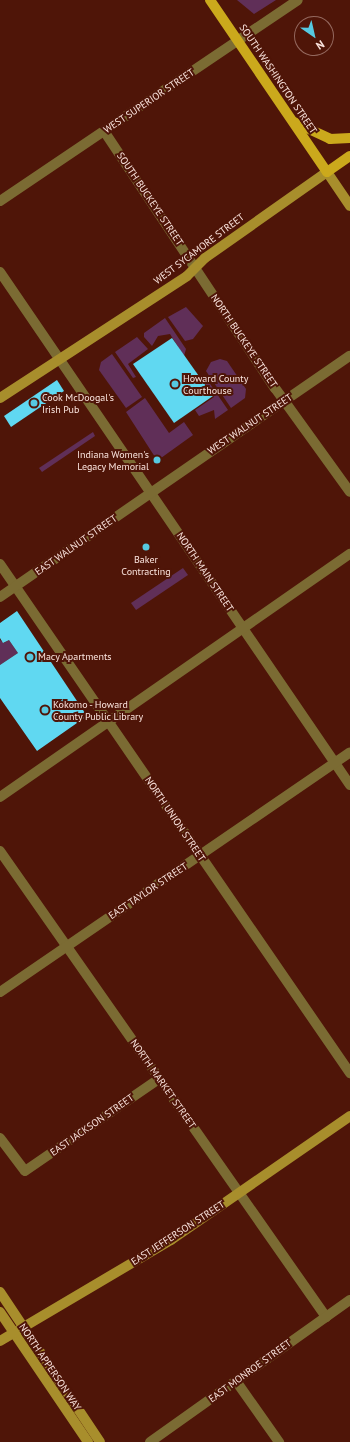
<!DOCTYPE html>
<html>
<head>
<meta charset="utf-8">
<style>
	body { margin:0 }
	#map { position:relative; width:350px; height:1442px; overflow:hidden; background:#4f1508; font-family:"PT Sans",sans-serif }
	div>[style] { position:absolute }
	.green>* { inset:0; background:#602f58 }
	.building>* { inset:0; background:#60d8f1 }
	.street>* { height:10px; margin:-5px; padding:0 5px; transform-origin:5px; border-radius:5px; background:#7b6b33 }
	.secondary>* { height:10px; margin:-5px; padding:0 5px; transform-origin:5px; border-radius:5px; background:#a88e2c }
	.primary>* { height:10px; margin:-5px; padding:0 5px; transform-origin:5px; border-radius:5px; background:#cba91c }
	.dots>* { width:11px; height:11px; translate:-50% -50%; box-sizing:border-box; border:2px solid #4f1508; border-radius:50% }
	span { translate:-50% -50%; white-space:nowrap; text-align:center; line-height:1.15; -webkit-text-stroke:4px #4f1508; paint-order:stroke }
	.street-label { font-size:10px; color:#fbe4de }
	.poi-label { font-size:10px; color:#fbe4de }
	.left { translate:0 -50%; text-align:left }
	.right { translate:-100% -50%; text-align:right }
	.north { position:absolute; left:294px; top:16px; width:40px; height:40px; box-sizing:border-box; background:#4f1508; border:1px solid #94685e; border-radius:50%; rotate:146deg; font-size:11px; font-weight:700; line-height:16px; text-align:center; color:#fbe4de }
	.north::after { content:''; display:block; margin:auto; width:14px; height:18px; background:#56c9e1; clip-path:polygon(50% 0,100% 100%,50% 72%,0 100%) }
</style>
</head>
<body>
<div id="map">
	<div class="green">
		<i style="clip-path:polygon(237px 0,276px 0,254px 14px)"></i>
		<i style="clip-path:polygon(186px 307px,203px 326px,193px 339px,185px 341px,168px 317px)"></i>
		<i style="clip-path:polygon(165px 318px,186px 349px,184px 356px,170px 334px,158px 336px,152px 346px,144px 337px,144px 333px)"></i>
		<i style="clip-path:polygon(137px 337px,148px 349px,128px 364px,136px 377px,133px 378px,115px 352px)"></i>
		<i style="clip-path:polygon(112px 354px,142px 397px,126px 408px,99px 370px,101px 362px)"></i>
		<i style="clip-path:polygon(220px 359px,227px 361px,246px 389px,245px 398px,231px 408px,206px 371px,211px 362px)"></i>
		<i style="clip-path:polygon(204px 375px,228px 410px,215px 419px,214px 410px,199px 416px,195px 410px,214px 397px,201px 378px)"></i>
		<i style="clip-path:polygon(145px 398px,169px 433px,184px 422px,193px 435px,161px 458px,155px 457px,126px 412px)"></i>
		<i style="clip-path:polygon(93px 432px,95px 436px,42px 472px,39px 468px)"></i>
		<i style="clip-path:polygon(183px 568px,188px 575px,136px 610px,131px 603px)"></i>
		<i style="clip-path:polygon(0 640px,4px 643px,9px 640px,18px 653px,0 665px)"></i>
	</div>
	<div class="building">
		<i style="clip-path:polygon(172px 338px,213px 396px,174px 423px,133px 364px)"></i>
		<i style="clip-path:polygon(57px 380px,64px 391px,11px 427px,4px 416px)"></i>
		<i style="clip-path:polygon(17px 611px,87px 716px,37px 751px,0 698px,0 665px,18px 653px,9px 640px,3px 643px,0 638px,0 623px)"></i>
	</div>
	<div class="street">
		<i style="left:104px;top:131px;width:309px;rotate:56.4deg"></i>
		<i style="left:275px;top:388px;width:128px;rotate:54.2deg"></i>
		<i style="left:0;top:201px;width:359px;rotate:-34deg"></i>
		<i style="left:0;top:272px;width:621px;rotate:55.7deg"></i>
		<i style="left:0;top:564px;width:618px;rotate:55.49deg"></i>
		<i style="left:0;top:597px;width:425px;rotate:-34.6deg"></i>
		<i style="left:0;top:797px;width:426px;rotate:-34.8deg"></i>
		<i style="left:0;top:851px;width:569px;rotate:55.02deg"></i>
		<i style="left:0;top:992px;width:424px;rotate:-34.4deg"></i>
		<i style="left:0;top:1138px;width:41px;rotate:52.9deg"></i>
		<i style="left:25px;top:1171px;width:163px;rotate:-34.5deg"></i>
		<i style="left:236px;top:1381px;width:75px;rotate:54.8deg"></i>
		<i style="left:150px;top:1442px;width:245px;rotate:-35.4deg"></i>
	</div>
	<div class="secondary">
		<i style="left:0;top:398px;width:223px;rotate:-33.1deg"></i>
		<i style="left:187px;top:276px;width:25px;rotate:-45deg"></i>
		<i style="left:205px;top:258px;width:149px;rotate:-35.2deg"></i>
		<i style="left:327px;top:172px;width:41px;rotate:55.9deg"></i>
		<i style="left:0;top:1292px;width:180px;rotate:56.3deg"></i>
		<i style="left:0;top:1312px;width:157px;rotate:55.9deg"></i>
		<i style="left:0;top:1341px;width:199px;rotate:-30.6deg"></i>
		<i style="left:171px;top:1240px;width:218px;rotate:-34.7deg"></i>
	</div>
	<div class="primary">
		<i style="left:210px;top:0;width:208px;rotate:55.8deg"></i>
		<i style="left:327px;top:172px;width:28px;rotate:-35deg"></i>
		<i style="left:294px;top:122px;width:40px;rotate:25deg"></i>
		<i style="left:330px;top:139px;width:20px;rotate:-3deg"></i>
	</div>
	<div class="dots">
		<i style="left:175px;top:384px;background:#56c9e1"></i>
		<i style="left:34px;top:403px;background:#56c9e1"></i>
		<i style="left:157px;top:460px;background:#56c9e1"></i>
		<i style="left:146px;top:547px;background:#56c9e1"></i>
		<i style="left:30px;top:657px;background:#56c9e1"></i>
		<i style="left:45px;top:710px;background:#56c9e1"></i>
	</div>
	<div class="street-label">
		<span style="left:278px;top:79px;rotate:56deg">SOUTH WASHINGTON STREET</span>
		<span style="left:149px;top:101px;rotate:-34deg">WEST SUPERIOR STREET</span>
		<span style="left:150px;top:199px;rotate:56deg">SOUTH BUCKEYE STREET</span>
		<span style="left:199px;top:249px;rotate:-37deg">WEST SYCAMORE STREET</span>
		<span style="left:244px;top:341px;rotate:56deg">NORTH BUCKEYE STREET</span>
		<span style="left:250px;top:424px;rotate:-34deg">WEST WALNUT STREET</span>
		<span style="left:76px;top:545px;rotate:-35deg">EAST WALNUT STREET</span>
		<span style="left:205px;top:572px;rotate:56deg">NORTH MAIN STREET</span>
		<span style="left:175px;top:819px;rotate:56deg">NORTH UNION STREET</span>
		<span style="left:148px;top:891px;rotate:-34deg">EAST TAYLOR STREET</span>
		<span style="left:163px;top:1084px;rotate:55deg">NORTH MARKET STREET</span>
		<span style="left:92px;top:1125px;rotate:-35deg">EAST JACKSON STREET</span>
		<span style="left:178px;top:1233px;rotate:-33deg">EAST JEFFERSON STREET</span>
		<span style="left:50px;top:1367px;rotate:56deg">NORTH APPERSON WAY</span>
		<span style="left:250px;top:1371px;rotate:-36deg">EAST MONROE STREET</span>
	</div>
	<div class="poi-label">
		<span class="left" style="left:183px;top:384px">Howard County<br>Courthouse</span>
		<span class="left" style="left:42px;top:403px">Cook McDoogal's<br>Irish Pub</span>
		<span class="right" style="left:149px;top:460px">Indiana Women's<br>Legacy Memorial</span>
		<span style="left:146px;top:565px">Baker<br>Contracting</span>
		<span class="left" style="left:38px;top:657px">Macy Apartments</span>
		<span class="left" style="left:53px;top:710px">Kokomo - Howard<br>County Public Library</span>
	</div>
	<div class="north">N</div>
</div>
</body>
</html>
